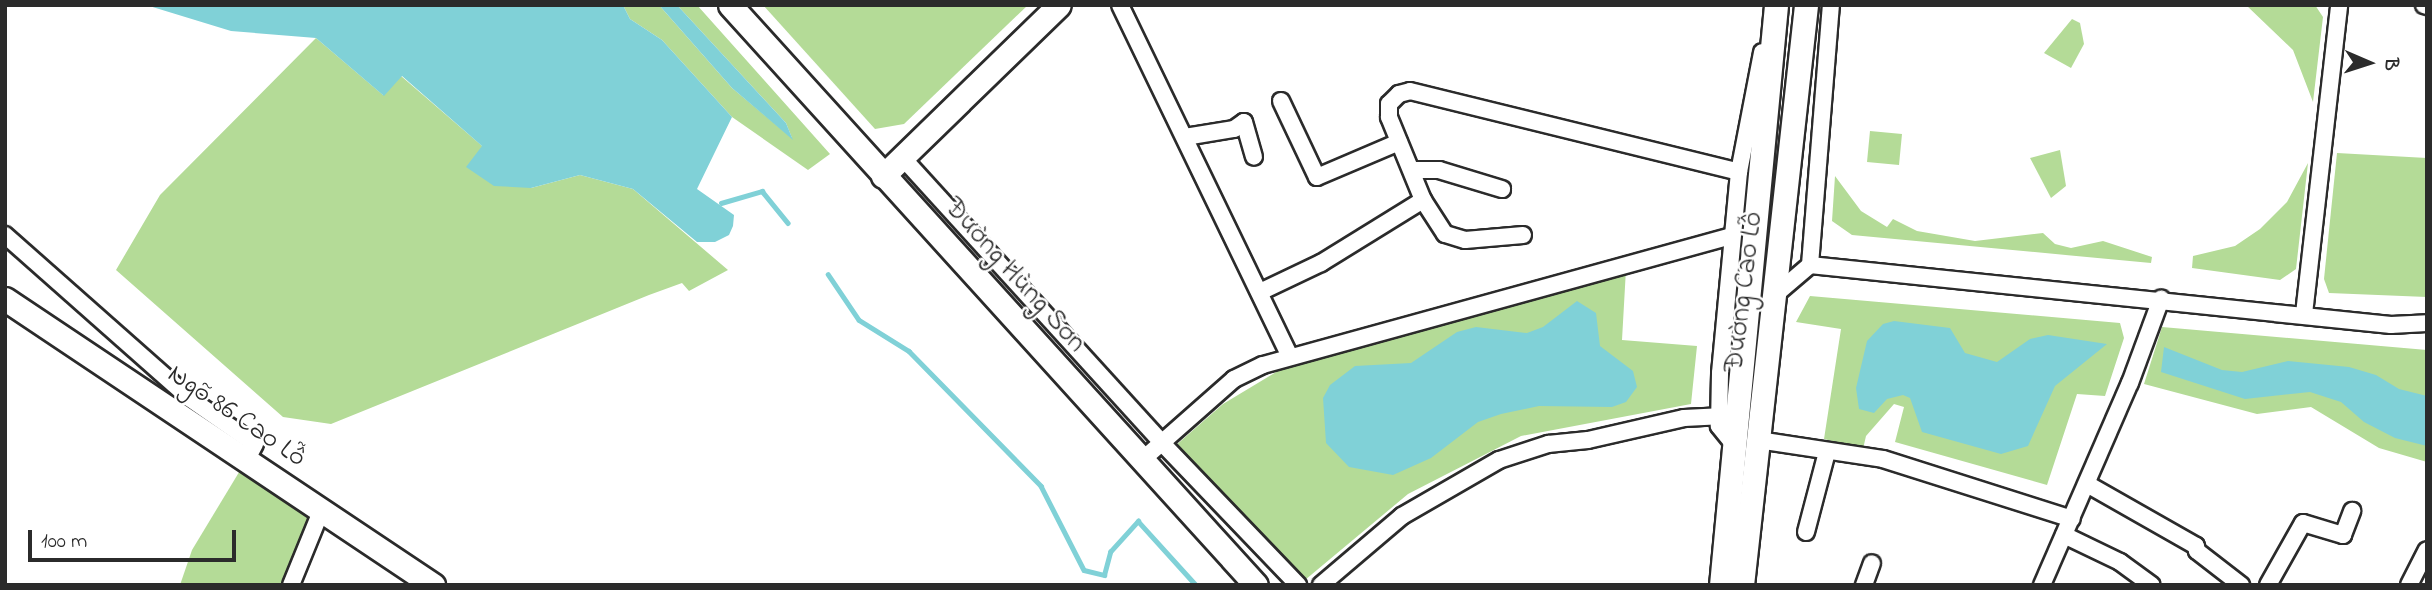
<!DOCTYPE html>
<html>
<head>
<meta charset="utf-8">
<style>
	body { margin:0 }
	#map { position:relative; width:2432px; height:590px; overflow:hidden; background:#fff; font-family:"Indie Flower",sans-serif }
	div>[style] { position:absolute }
	.green>* { inset:0; background:#b4db97 }
	.water>* { inset:0; background:#80d1d7 }
	.stream>* { height:4.5px; margin:-2.25px; padding:0 2.25px; transform-origin:2.25px; border-radius:2.25px; background:#80d1d7 }
	.roads { filter:drop-shadow(2px 0 #2b2b2b) drop-shadow(-2px 0 #2b2b2b) drop-shadow(0 2px #2b2b2b) drop-shadow(0 -2px #2b2b2b) }
	.street>* { height:16px; margin:-8px; padding:0 8px; transform-origin:8px; border-radius:8px; background:#fff }
	.secondary>* { height:23px; margin:-11.5px; padding:0 11.5px; transform-origin:11.5px; border-radius:11.5px; background:#fff }
	span { translate:-50% -50%; white-space:nowrap; text-align:center; line-height:1.15; -webkit-text-stroke:5px #fff; paint-order:stroke }
	.street-label { font-size:28px; color:#2b2b2b }
	.frame { position:absolute; inset:0; border:7px solid #2b2b2b; pointer-events:none }
	.north { position:absolute; left:2334px; top:28px; width:70px; height:70px; -webkit-text-stroke:5px #fff; paint-order:stroke; rotate:93deg; font-size:19px; font-weight:700; line-height:28px; text-align:center; color:#2b2b2b }
	.north::after { content:''; display:block; margin:auto; width:24px; height:32px; background:#2b2b2b; clip-path:polygon(50% 0,100% 100%,50% 72%,0 100%) }
	.scale { position:absolute; left:28px; top:530px; width:208px; height:32px; box-sizing:border-box; border:4px solid #2b2b2b; border-top:0; padding-left:9px; font-size:21px; line-height:24px; white-space:nowrap; color:#2b2b2b; -webkit-text-stroke:5px #fff; paint-order:stroke }
</style>
</head>
<body>
<div id="map">
	<div class="green">
		<i style="clip-path:polygon(623px 5px,659px 5px,732px 88px,792px 138px,786px 123px,677px 5px,697px 5px,830px 154px,808px 170px,732px 117px,662px 40px,630px 19px)"></i>
		<i style="clip-path:polygon(763px 5px,1028px 5px,904px 124px,875px 129px)"></i>
		<i style="clip-path:polygon(2246px 5px,2315px 5px,2323px 17px,2313px 102px,2293px 50px)"></i>
		<i style="clip-path:polygon(2072px 19px,2080px 23px,2084px 44px,2071px 68px,2044px 53px)"></i>
		<i style="clip-path:polygon(316px 38px,383px 95px,401px 76px,531px 188px,580px 175px,633px 189px,728px 270px,689px 291px,682px 283px,649px 295px,331px 424px,283px 417px,116px 270px,160px 195px)"></i>
		<i style="clip-path:polygon(1870px 131px,1902px 134px,1899px 165px,1867px 162px)"></i>
		<i style="clip-path:polygon(2060px 150px,2066px 186px,2051px 198px,2030px 158px)"></i>
		<i style="clip-path:polygon(2337px 153px,2427px 158px,2427px 297px,2329px 293px,2324px 279px)"></i>
		<i style="clip-path:polygon(2308px 163px,2296px 269px,2280px 280px,2192px 268px,2193px 256px,2235px 246px,2260px 229px,2287px 202px)"></i>
		<i style="clip-path:polygon(1835px 176px,1861px 211px,1887px 227px,1893px 219px,1917px 231px,1975px 241px,2043px 233px,2055px 244px,2071px 248px,2103px 241px,2152px 257px,2151px 263px,1852px 235px,1832px 221px)"></i>
		<i style="clip-path:polygon(1626px 269px,1622px 340px,1697px 346px,1691px 404px,1521px 436px,1408px 494px,1305px 580px,1175px 446px,1223px 404px,1286px 366px)"></i>
		<i style="clip-path:polygon(1810px 296px,2120px 323px,2124px 338px,2105px 396px,2077px 394px,2047px 485px,1895px 442px,1904px 407px,1894px 404px,1866px 436px,1863px 449px,1824px 439px,1841px 329px,1796px 322px)"></i>
		<i style="clip-path:polygon(2162px 327px,2427px 350px,2427px 462px,2379px 448px,2311px 407px,2257px 414px,2144px 384px)"></i>
		<i style="clip-path:polygon(247px 459px,322px 509px,292px 585px,180px 585px,192px 550px)"></i>
	</div>
	<div class="water">
		<i style="clip-path:polygon(146px 5px,623px 5px,630px 19px,662px 40px,732px 117px,697px 189px,734px 215px,733px 226px,729px 235px,715px 242px,697px 242px,633px 189px,580px 175px,531px 188px,494px 186px,466px 167px,482px 146px,402px 76px,384px 96px,316px 38px,231px 31px)"></i>
		<i style="clip-path:polygon(659px 5px,677px 5px,786px 123px,793px 140px,732px 88px)"></i>
		<i style="clip-path:polygon(1577px 301px,1596px 313px,1600px 346px,1633px 371px,1637px 387px,1626px 402px,1612px 407px,1539px 406px,1501px 414px,1478px 422px,1431px 458px,1393px 475px,1349px 467px,1326px 443px,1323px 398px,1330px 385px,1355px 366px,1411px 363px,1457px 332px,1476px 327px,1527px 333px,1543px 327px)"></i>
		<i style="clip-path:polygon(1894px 321px,1950px 328px,1965px 353px,1997px 362px,2030px 339px,2048px 335px,2107px 344px,2055px 386px,2028px 446px,2001px 454px,1922px 432px,1910px 398px,1903px 395px,1887px 399px,1874px 413px,1859px 409px,1856px 388px,1867px 341px,1883px 324px)"></i>
		<i style="clip-path:polygon(2164px 347px,2222px 370px,2242px 372px,2288px 361px,2349px 367px,2376px 375px,2399px 389px,2427px 396px,2427px 446px,2395px 438px,2364px 422px,2341px 402px,2310px 392px,2245px 399px,2161px 372px)"></i>
	</div>
	<div class="stream">
		<i style="left:721px;top:203px;width:43px;rotate:-16.3deg"></i>
		<i style="left:762px;top:191px;width:41px;rotate:50.9deg"></i>
		<i style="left:828px;top:274px;width:55px;rotate:56deg"></i>
		<i style="left:859px;top:320px;width:59px;rotate:31.8deg"></i>
		<i style="left:909px;top:351px;width:189px;rotate:45.6deg"></i>
		<i style="left:1041px;top:486px;width:94px;rotate:62.9deg"></i>
		<i style="left:1084px;top:570px;width:21px;rotate:14deg"></i>
		<i style="left:1104px;top:575px;width:24px;rotate:-75deg"></i>
		<i style="left:1110px;top:552px;width:42px;rotate:-47.9deg"></i>
		<i style="left:1138px;top:521px;width:86px;rotate:47.8deg"></i>
	</div>
	<div class="roads">
		<div class="street">
			<i style="left:1120px;top:5px;width:389px;rotate:64.2deg"></i>
			<i style="left:2424px;top:5px;width:3px;rotate:18deg"></i>
			<i style="left:1281px;top:101px;width:84px;rotate:64.7deg"></i>
			<i style="left:1317px;top:177px;width:89px;rotate:-23.1deg"></i>
			<i style="left:1185px;top:137px;width:50px;rotate:-9.3deg"></i>
			<i style="left:1234px;top:129px;width:12px;rotate:-35deg"></i>
			<i style="left:1244px;top:122px;width:36px;rotate:74deg"></i>
			<i style="left:902px;top:157px;width:387px;rotate:47.7deg"></i>
			<i style="left:1162px;top:443px;width:197px;rotate:46.2deg"></i>
			<i style="left:1413px;top:170px;width:26px"></i>
			<i style="left:1439px;top:170px;width:66px;rotate:16.8deg"></i>
			<i style="left:5px;top:235px;width:246px;rotate:41.5deg"></i>
			<i style="left:189px;top:398px;width:80px;rotate:34.9deg"></i>
			<i style="left:255px;top:444px;width:17px;rotate:118deg"></i>
			<i style="left:1523px;top:235px;width:58px;rotate:175.1deg"></i>
			<i style="left:1465px;top:240px;width:21px;rotate:-163deg"></i>
			<i style="left:1445px;top:234px;width:40px;rotate:-122.9deg"></i>
			<i style="left:1423px;top:200px;width:90px;rotate:-112.3deg"></i>
			<i style="left:1389px;top:117px;width:13px;rotate:-90deg"></i>
			<i style="left:1389px;top:104px;width:14px;rotate:-45deg"></i>
			<i style="left:1399px;top:94px;width:11px;rotate:-15deg"></i>
			<i style="left:1410px;top:91px;width:339px;rotate:13.8deg"></i>
			<i style="left:1810px;top:265px;width:584px;rotate:5.9deg"></i>
			<i style="left:2391px;top:325px;width:36px;rotate:-3deg"></i>
			<i style="left:1260px;top:292px;width:68px;rotate:-25.4deg"></i>
			<i style="left:1321px;top:263px;width:120px;rotate:-31.7deg"></i>
			<i style="left:1775px;top:295px;width:46px;rotate:-40.6deg"></i>
			<i style="left:1810px;top:265px;width:261px;rotate:-85.4deg"></i>
			<i style="left:2304px;top:314px;width:311px;rotate:-83.5deg"></i>
			<i style="left:1758px;top:440px;width:126px;rotate:8.6deg"></i>
			<i style="left:1883px;top:459px;width:198px;rotate:17.6deg"></i>
			<i style="left:1735px;top:446px;width:26px;rotate:-129deg"></i>
			<i style="left:1719px;top:426px;width:53px;rotate:-88.9deg"></i>
			<i style="left:1720px;top:373px;width:202px;rotate:-84.6deg"></i>
			<i style="left:1739px;top:172px;width:122px;rotate:-79.1deg"></i>
			<i style="left:1141px;top:461px;width:124px;rotate:-41.4deg"></i>
			<i style="left:1234px;top:379px;width:32px;rotate:-26deg"></i>
			<i style="left:1263px;top:365px;width:484px;rotate:-15.4deg"></i>
			<i style="left:2087px;top:484px;width:125px;rotate:29.6deg"></i>
			<i style="left:2196px;top:546px;width:5px;rotate:79deg"></i>
			<i style="left:2197px;top:551px;width:56px;rotate:37.7deg"></i>
			<i style="left:1806px;top:532px;width:83px;rotate:-75.3deg"></i>
			<i style="left:2064px;top:535px;width:62px;rotate:25.7deg"></i>
			<i style="left:2120px;top:562px;width:39px;rotate:36deg"></i>
			<i style="left:291px;top:585px;width:82px;rotate:-67.8deg"></i>
			<i style="left:1321px;top:585px;width:106px;rotate:-40.4deg"></i>
			<i style="left:1402px;top:516px;width:112px;rotate:-30deg"></i>
			<i style="left:1499px;top:460px;width:52px;rotate:-18.1deg"></i>
			<i style="left:1548px;top:444px;width:40px;rotate:-5.7deg"></i>
			<i style="left:1588px;top:440px;width:98px;rotate:-12.9deg"></i>
			<i style="left:1684px;top:418px;width:35px;rotate:-3deg"></i>
			<i style="left:1864px;top:585px;width:23px;rotate:-70deg"></i>
			<i style="left:2042px;top:585px;width:220px;rotate:-66.5deg"></i>
			<i style="left:2130px;top:383px;width:90px;rotate:-69.7deg"></i>
			<i style="left:2268px;top:585px;width:71px;rotate:-60.6deg"></i>
			<i style="left:2303px;top:523px;width:42px;rotate:16.7deg"></i>
			<i style="left:2343px;top:535px;width:26px;rotate:-69deg"></i>
			<i style="left:2409px;top:585px;width:39px;rotate:-63deg"></i>
		</div>
		<div class="secondary">
			<i style="left:730px;top:5px;width:783px;rotate:47.8deg"></i>
			<i style="left:883px;top:176px;width:245px;rotate:-44.2deg"></i>
			<i style="left:5px;top:299px;width:515px;rotate:33.75deg"></i>
			<i style="left:1721px;top:585px;width:583px;rotate:-84.58deg"></i>
			<i style="left:1742px;top:585px;width:584px;rotate:-83.7deg"></i>
		</div>
	</div>
	<div class="street-label">
		<span style="left:1014px;top:276px;rotate:48deg">Đường Hùng Sơn</span>
		<span style="left:1745px;top:292px;rotate:-83deg">Đường Cao Lỗ</span>
		<span style="left:236px;top:417px;rotate:34deg">Ngõ 86 Cao Lỗ</span>
	</div>
	<div class="frame"></div>
	<div class="north">B</div>
	<div class="scale">100 m</div>
</div>
</body>
</html>
